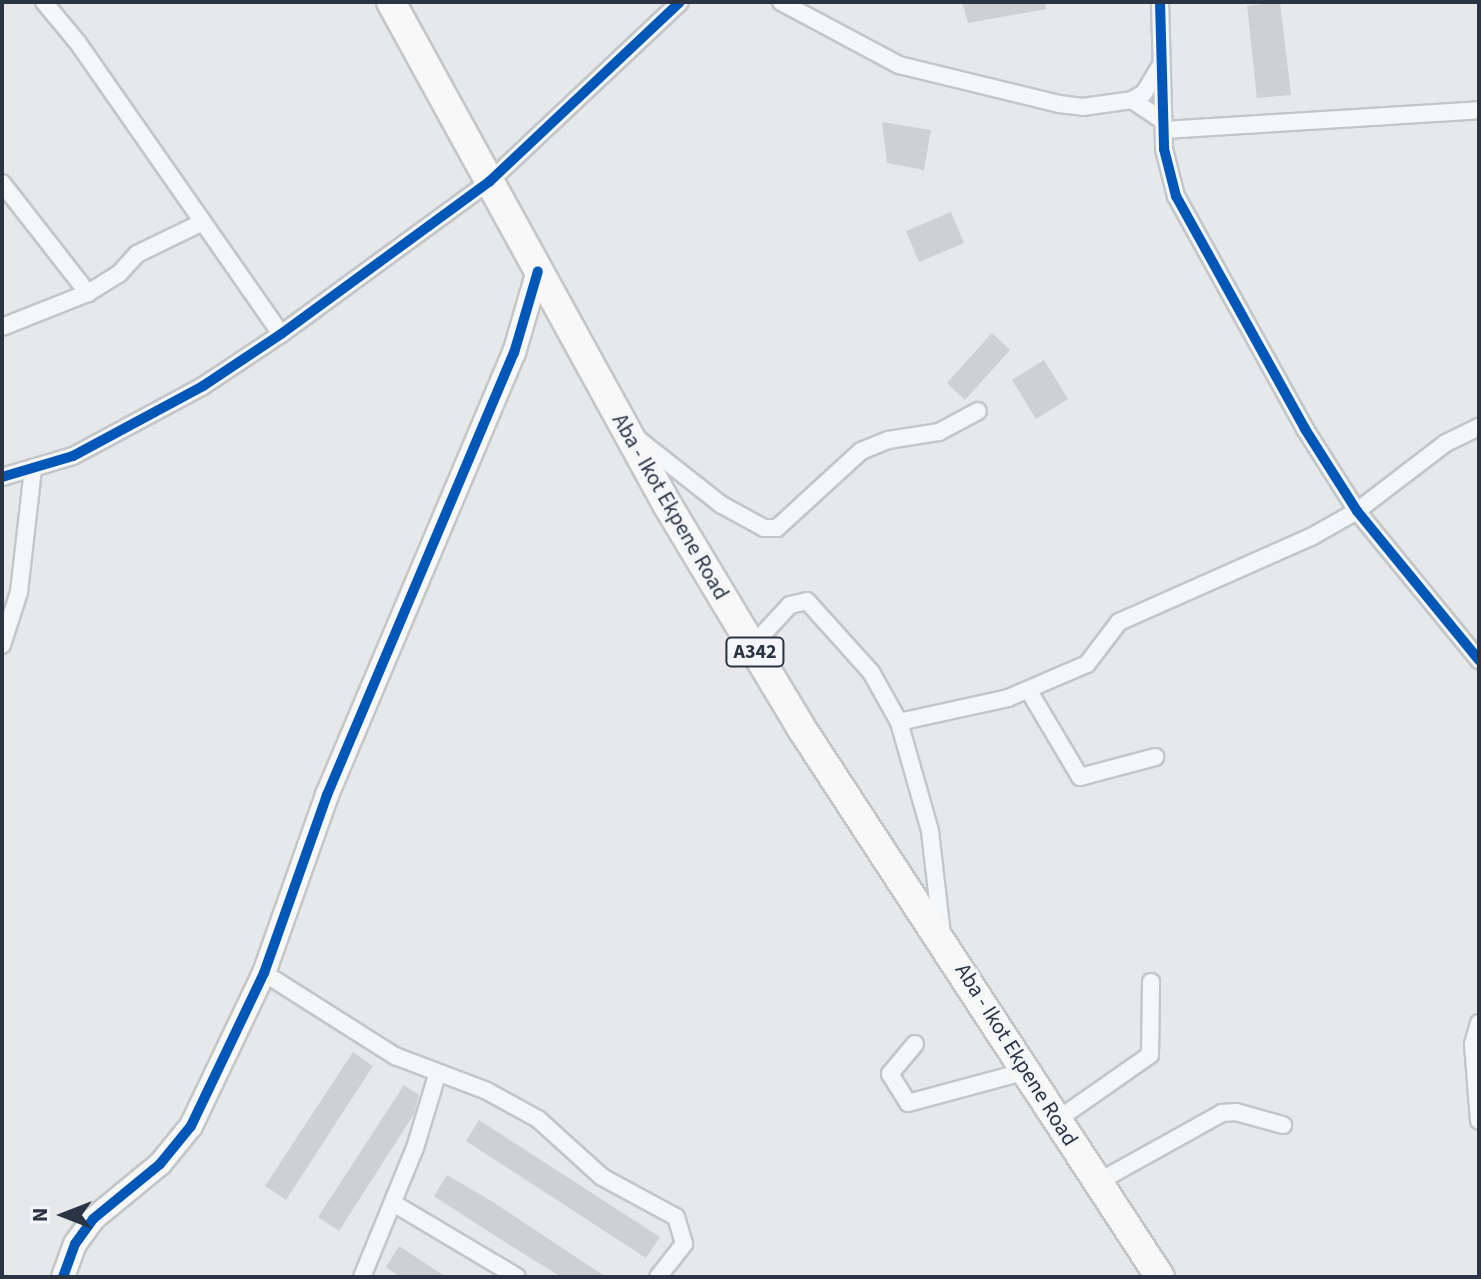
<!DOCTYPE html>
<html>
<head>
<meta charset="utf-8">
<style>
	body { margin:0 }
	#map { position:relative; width:1481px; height:1279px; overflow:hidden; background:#e6e8ea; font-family:"Source Sans 3",sans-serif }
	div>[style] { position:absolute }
	.building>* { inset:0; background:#ced0d3 }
	.roads { filter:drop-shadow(2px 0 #c4c6c8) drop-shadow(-2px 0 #c4c6c8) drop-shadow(0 2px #c4c6c8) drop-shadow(0 -2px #c4c6c8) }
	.street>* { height:16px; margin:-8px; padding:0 8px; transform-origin:8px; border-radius:8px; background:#f5f6f7 }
	.secondary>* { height:22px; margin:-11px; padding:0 11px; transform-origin:11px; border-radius:11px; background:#f8f8f8 }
	.highway>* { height:28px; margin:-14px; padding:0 14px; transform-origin:14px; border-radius:14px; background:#f8f8f8 }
	.cycleway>* { height:10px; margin:-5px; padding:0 5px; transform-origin:5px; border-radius:5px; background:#0057b8 }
	span { translate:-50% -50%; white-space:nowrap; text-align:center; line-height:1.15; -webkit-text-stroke:6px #f4f6f9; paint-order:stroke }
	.shield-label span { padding:2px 6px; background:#f4f6f9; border:2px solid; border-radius:6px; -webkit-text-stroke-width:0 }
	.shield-label { font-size:20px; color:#2b3445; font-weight:700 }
	.street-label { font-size:22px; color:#2b3445 }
	.frame { position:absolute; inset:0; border:4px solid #2b3445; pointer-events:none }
	.north { position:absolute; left:24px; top:1175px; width:80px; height:80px; -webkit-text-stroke:6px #f4f6f9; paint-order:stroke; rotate:270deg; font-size:22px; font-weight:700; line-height:32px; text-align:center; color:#2b3445 }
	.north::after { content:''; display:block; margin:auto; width:28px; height:36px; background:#2b3445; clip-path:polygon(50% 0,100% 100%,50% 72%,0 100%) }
</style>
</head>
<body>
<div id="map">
	<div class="building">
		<i style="clip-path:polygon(962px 2px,1045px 2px,1046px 9px,968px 23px)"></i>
		<i style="clip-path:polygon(1280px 2px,1291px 95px,1257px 98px,1247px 6px)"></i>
		<i style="clip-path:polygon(882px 122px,931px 130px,924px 170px,887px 163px)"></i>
		<i style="clip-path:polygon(951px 212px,964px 243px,919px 262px,906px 231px)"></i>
		<i style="clip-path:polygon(992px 333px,1010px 350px,965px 400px,947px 383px)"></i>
		<i style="clip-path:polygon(1044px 360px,1068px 399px,1036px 419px,1012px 380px)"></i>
		<i style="clip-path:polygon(353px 1052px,373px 1066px,286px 1200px,265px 1186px)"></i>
		<i style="clip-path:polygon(404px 1085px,419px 1095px,414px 1114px,339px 1231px,318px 1217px)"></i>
		<i style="clip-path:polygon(479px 1120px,660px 1237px,646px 1258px,466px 1141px)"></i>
		<i style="clip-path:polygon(447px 1175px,493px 1202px,606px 1277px,561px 1277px,475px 1223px,434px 1196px)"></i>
		<i style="clip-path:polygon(399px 1246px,446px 1277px,400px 1277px,386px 1267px)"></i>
	</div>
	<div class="roads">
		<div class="street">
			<i style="left:44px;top:2px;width:53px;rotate:50.3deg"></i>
			<i style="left:78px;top:43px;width:355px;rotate:55.1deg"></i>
			<i style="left:781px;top:2px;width:134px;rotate:28.1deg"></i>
			<i style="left:899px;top:65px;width:165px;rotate:13.7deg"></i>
			<i style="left:1059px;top:104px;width:24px;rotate:7deg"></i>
			<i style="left:1083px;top:107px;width:49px;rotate:-8.1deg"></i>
			<i style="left:1132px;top:100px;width:14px;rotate:-30deg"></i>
			<i style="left:1144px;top:93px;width:31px;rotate:-59deg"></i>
			<i style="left:1160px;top:2px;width:147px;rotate:88.4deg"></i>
			<i style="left:1164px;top:149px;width:49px;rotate:75.7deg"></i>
			<i style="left:1176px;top:196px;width:266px;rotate:61deg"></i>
			<i style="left:1305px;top:429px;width:97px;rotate:57.6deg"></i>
			<i style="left:1357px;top:511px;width:193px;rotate:50.7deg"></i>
			<i style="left:1132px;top:100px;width:37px;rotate:34deg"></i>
			<i style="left:1164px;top:130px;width:316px;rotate:-3.6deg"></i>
			<i style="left:2px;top:183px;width:140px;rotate:52deg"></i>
			<i style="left:2px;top:327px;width:92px;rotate:-21.6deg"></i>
			<i style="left:88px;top:293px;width:36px;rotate:-32deg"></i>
			<i style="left:119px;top:274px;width:27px;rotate:-48deg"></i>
			<i style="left:137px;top:254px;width:73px;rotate:-25.9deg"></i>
			<i style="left:638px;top:439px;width:107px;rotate:38.2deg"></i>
			<i style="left:722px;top:505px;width:48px;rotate:28.7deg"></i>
			<i style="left:764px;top:528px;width:13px"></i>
			<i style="left:777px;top:528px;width:114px;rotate:-42.5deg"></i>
			<i style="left:861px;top:451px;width:29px;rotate:-22deg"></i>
			<i style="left:888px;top:440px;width:52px;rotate:-8.9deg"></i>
			<i style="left:939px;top:432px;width:44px;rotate:-28.3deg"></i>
			<i style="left:2px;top:477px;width:74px;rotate:-16.5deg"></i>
			<i style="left:73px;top:456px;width:148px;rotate:-28.3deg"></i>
			<i style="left:203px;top:386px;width:94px;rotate:-33.7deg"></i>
			<i style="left:281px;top:334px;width:258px;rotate:-36.2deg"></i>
			<i style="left:489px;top:182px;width:262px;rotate:-43.3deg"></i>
			<i style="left:2px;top:645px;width:56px;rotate:-72.2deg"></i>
			<i style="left:19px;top:592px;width:123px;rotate:-83.5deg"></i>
			<i style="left:752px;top:646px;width:56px;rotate:-47.2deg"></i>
			<i style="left:790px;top:605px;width:17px;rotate:-13deg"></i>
			<i style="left:807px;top:601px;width:96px;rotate:48deg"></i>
			<i style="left:871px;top:672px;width:57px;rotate:60.8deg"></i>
			<i style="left:899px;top:722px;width:113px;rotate:74.1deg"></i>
			<i style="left:930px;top:831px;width:105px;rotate:83.4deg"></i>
			<i style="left:1029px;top:691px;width:100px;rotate:59.3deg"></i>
			<i style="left:1080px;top:777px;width:78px;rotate:-14.9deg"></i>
			<i style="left:899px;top:722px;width:112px;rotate:-12.4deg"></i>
			<i style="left:1008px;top:698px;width:86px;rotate:-23.3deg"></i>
			<i style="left:1087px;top:664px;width:53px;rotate:-52.7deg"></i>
			<i style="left:1119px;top:622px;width:210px;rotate:-23.9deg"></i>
			<i style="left:1311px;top:537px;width:53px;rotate:-29.5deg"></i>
			<i style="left:1357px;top:511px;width:112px;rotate:-37.4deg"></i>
			<i style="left:1446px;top:443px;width:37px;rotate:-26deg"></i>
			<i style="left:264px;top:973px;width:155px;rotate:32.4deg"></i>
			<i style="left:395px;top:1056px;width:98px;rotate:20.8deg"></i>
			<i style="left:487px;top:1091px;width:58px;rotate:28.8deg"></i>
			<i style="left:538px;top:1119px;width:86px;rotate:42.2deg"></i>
			<i style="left:602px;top:1177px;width:84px;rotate:28.4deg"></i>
			<i style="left:676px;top:1217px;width:28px;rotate:73deg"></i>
			<i style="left:684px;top:1244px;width:42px;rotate:128.2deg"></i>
			<i style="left:1479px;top:1023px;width:22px;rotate:106deg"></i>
			<i style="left:1473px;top:1044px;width:77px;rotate:85.5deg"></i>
			<i style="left:915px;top:1044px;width:39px;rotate:130deg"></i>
			<i style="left:890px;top:1074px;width:34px;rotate:58deg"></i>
			<i style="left:908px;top:1103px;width:123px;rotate:-15.1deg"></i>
			<i style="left:1057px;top:1120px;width:113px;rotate:-35deg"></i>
			<i style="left:1150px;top:1055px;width:73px;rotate:-89.2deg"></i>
			<i style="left:1098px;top:1182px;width:142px;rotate:-29.1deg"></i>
			<i style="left:1222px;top:1113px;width:14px;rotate:-4deg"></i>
			<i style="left:1236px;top:1112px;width:49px;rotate:15.5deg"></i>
			<i style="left:393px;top:1203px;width:144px;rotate:30.8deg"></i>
			<i style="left:362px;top:1277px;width:139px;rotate:-67.7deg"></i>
			<i style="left:415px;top:1148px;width:76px;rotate:-73.2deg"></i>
		</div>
		<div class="secondary">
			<i style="left:63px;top:1277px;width:35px;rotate:-70deg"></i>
			<i style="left:75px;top:1244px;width:31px;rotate:-54deg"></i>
			<i style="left:93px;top:1219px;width:87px;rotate:-39.4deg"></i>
			<i style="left:160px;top:1164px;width:49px;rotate:-50.8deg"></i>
			<i style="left:191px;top:1126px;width:170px;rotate:-64.5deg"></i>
			<i style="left:264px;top:973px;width:189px;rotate:-70.5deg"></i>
			<i style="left:327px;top:795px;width:480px;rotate:-67.1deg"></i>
			<i style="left:514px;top:353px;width:85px;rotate:-73.7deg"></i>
		</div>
		<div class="highway">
			<i style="left:391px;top:2px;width:575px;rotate:61.21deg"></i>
			<i style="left:668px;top:506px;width:257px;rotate:59deg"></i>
			<i style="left:800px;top:726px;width:658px;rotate:56.84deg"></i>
		</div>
	</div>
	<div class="cycleway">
		<i style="left:1160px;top:2px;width:147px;rotate:88.4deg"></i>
		<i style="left:1164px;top:149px;width:49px;rotate:75.7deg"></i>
		<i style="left:1176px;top:196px;width:266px;rotate:61deg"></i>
		<i style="left:1305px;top:429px;width:97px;rotate:57.6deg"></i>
		<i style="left:1357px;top:511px;width:193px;rotate:50.7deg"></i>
		<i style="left:2px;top:477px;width:74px;rotate:-16.5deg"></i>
		<i style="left:73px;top:456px;width:148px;rotate:-28.3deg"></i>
		<i style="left:203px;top:386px;width:94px;rotate:-33.7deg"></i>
		<i style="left:281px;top:334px;width:258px;rotate:-36.2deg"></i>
		<i style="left:489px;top:182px;width:262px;rotate:-43.3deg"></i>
		<i style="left:63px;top:1277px;width:35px;rotate:-70deg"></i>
		<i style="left:75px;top:1244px;width:31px;rotate:-54deg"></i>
		<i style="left:93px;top:1219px;width:87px;rotate:-39.4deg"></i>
		<i style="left:160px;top:1164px;width:49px;rotate:-50.8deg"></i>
		<i style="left:191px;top:1126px;width:170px;rotate:-64.5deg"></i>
		<i style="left:264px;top:973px;width:189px;rotate:-70.5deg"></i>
		<i style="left:327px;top:795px;width:480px;rotate:-67.1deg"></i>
		<i style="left:514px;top:353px;width:85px;rotate:-73.7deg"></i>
	</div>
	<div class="shield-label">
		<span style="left:755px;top:652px">A342</span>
	</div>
	<div class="street-label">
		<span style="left:670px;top:507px;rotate:60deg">Aba - Ikot Ekpene Road</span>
		<span style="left:1016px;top:1055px;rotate:58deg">Aba - Ikot Ekpene Road</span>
	</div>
	<div class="frame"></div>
	<div class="north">N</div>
</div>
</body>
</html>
